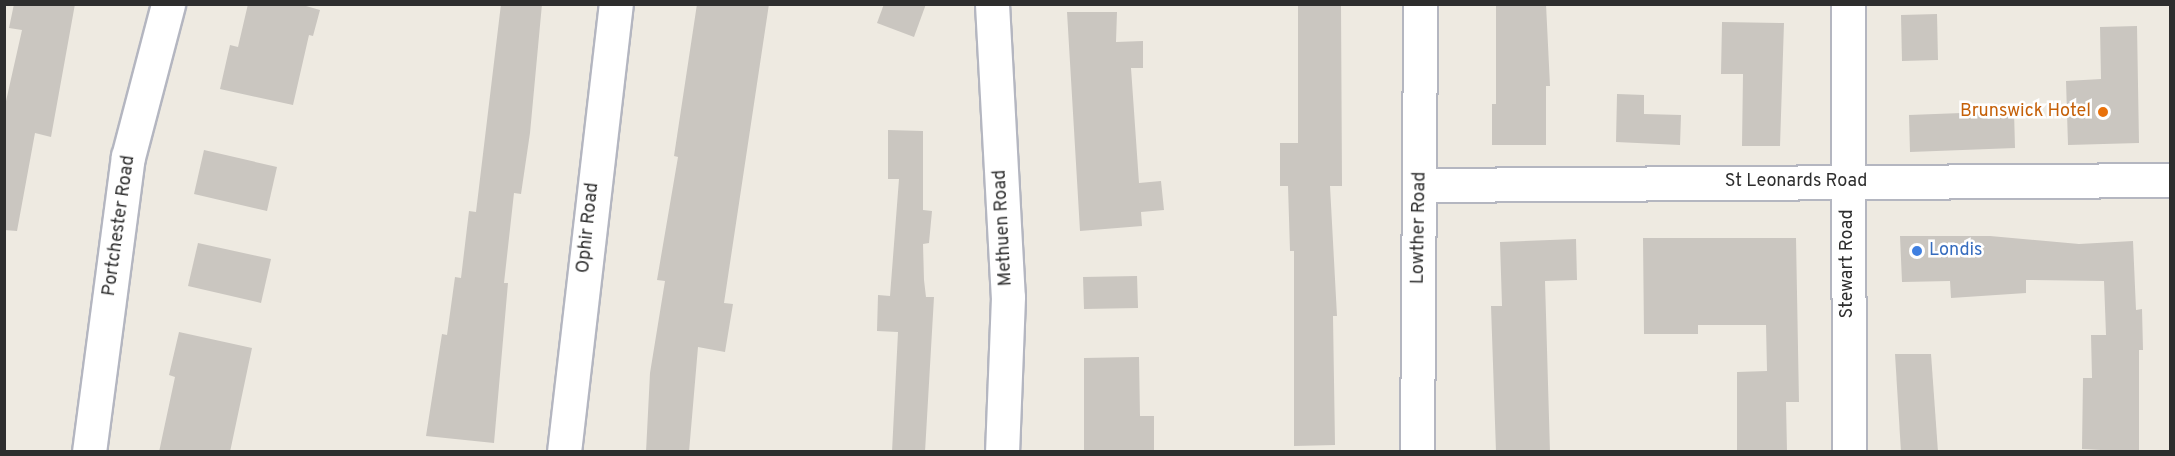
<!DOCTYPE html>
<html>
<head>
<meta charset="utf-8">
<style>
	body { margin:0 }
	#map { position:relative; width:2175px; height:456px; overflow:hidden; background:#eeeae1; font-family:Overpass,sans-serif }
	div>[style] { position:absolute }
	.building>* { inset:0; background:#cac6c0 }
	.roads { filter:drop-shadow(2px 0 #b4b6c0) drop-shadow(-2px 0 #b4b6c0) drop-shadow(0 2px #b4b6c0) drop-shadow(0 -2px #b4b6c0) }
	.street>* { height:33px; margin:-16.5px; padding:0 16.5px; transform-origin:16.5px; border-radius:16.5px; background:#fff }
	.dots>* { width:16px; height:16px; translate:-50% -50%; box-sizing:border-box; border:3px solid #fff; border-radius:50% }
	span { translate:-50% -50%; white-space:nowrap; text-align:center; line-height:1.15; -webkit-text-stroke:5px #fff; paint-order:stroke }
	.food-label { font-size:18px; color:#c56008 }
	.right { translate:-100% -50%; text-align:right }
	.street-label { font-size:18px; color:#2e2e2e }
	.shop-label { font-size:18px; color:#366cbe }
	.left { translate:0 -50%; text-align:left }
	.frame { position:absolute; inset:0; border:6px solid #2e2e2e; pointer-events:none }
</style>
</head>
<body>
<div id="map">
	<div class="building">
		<i style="clip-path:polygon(14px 4px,75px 4px,51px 137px,35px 133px,17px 231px,4px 230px,4px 110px,22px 30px,9px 28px)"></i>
		<i style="clip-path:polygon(248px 4px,299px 4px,320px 10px,313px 36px,309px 35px,293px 105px,220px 89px,230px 45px,238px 47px)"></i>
		<i style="clip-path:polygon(501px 4px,542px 4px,530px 133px,521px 194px,514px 193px,504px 283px,508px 283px,494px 443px,426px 436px,442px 334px,447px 335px,455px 277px,461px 278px,469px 211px,476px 212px)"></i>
		<i style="clip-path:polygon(697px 4px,769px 4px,724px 303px,733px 304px,725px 352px,698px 347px,689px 452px,646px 452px,650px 373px,665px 281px,657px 280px,678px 157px,674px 156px)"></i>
		<i style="clip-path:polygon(884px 4px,926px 4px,914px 37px,877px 23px)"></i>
		<i style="clip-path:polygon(1298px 4px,1341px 4px,1342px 186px,1330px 186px,1337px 316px,1333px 316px,1335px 445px,1294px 446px,1294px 251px,1290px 251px,1288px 186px,1280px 186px,1280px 143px,1298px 143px)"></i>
		<i style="clip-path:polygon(1496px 4px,1546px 4px,1550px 86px,1546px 86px,1546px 145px,1492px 145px,1492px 104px,1496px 104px)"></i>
		<i style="clip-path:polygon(1067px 12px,1117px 12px,1116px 42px,1143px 41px,1143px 68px,1131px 68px,1139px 183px,1161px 181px,1164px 210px,1141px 212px,1142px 226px,1080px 231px)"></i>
		<i style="clip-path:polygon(1937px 14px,1938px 60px,1902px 61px,1901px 15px)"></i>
		<i style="clip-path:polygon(1722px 22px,1784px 23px,1780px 146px,1742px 146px,1743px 74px,1721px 74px)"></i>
		<i style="clip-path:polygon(2137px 26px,2139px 143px,2068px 145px,2066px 81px,2101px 79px,2100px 27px)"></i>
		<i style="clip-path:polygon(1617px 94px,1644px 95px,1644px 114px,1681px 115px,1680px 145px,1616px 142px)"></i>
		<i style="clip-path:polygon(2014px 111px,2015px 148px,1910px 152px,1909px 115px)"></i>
		<i style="clip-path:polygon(888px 130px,923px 131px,923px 210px,932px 211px,929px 243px,923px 244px,924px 280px,926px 297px,934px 297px,925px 452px,892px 452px,898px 332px,877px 331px,878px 295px,890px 296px,899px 179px,888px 179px)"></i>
		<i style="clip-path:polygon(204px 150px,277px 167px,267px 211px,194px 194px)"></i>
		<i style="clip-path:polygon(1900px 236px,1990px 236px,2079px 244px,2133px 241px,2136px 310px,2142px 309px,2143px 350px,2139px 350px,2139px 452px,2082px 449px,2083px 378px,2092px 378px,2091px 335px,2106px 335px,2104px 281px,2026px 280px,2026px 293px,1951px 298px,1950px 281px,1902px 282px)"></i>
		<i style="clip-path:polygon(1643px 238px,1796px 238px,1799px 402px,1786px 402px,1787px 452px,1737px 452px,1737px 372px,1767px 371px,1766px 325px,1698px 325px,1698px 334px,1644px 334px)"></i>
		<i style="clip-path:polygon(1576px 239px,1577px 280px,1545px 281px,1550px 452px,1496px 452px,1491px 306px,1502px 306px,1500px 242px)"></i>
		<i style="clip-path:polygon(198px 243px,271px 259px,261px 303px,188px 286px)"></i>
		<i style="clip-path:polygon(1137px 276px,1138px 308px,1084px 309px,1083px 277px)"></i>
		<i style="clip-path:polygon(179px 332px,252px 348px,230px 452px,159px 452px,175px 377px,169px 375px)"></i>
		<i style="clip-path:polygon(1895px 354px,1931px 354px,1938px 452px,1901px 452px)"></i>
		<i style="clip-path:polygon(1139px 357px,1140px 416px,1154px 416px,1154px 452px,1084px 452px,1084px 358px)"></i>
	</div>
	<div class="roads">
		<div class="street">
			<i style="left:992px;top:4px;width:293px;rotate:86.9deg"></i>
			<i style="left:1008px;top:297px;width:155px;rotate:92.2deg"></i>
			<i style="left:1848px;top:4px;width:448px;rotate:89.9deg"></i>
			<i style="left:1421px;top:185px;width:749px;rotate:-0.38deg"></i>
			<i style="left:89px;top:452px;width:298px;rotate:-82.5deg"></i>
			<i style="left:128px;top:157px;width:158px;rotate:-75.3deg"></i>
			<i style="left:564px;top:452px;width:451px;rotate:-83.4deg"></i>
			<i style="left:1417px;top:452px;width:448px;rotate:-89.6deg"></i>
		</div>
	</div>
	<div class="dots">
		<i style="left:2103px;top:112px;background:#e8710a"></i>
		<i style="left:1917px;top:251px;background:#3f7fe0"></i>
	</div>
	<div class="food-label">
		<span class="right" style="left:2091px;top:112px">Brunswick Hotel</span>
	</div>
	<div class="street-label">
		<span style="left:1796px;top:182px">St Leonards Road</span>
		<span style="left:120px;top:226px;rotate:-82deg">Portchester Road</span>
		<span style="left:589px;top:228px;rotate:-84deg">Ophir Road</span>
		<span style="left:1004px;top:228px;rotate:-93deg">Methuen Road</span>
		<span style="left:1420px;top:228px;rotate:-89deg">Lowther Road</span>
		<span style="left:1848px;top:264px;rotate:-90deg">Stewart Road</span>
	</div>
	<div class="shop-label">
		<span class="left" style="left:1929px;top:251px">Londis</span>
	</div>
	<div class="frame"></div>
</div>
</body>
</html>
